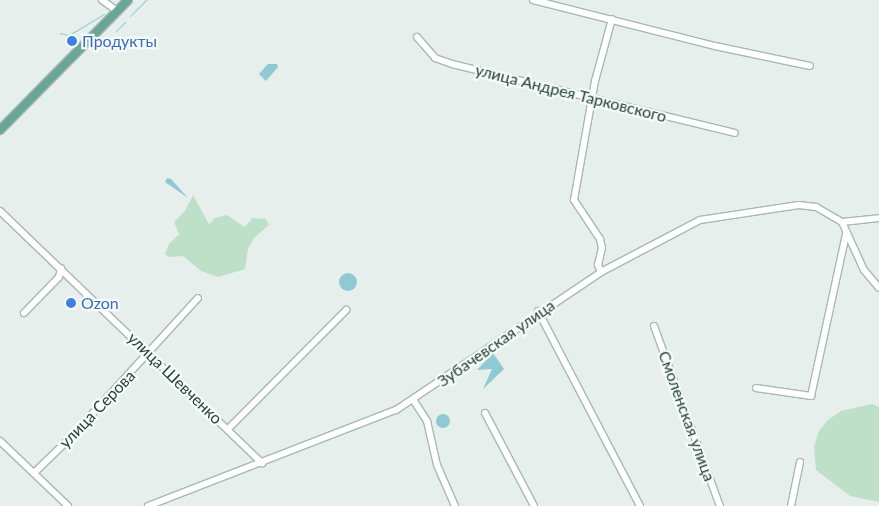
<!DOCTYPE html>
<html>
<head>
<meta charset="utf-8">
<style>
	body { margin:0 }
	#map { position:relative; width:879px; height:506px; overflow:hidden; background:#e6efeb; font-family:Lato,sans-serif }
	div>[style] { position:absolute }
	.green>* { inset:0; background:#bfe0c8 }
	.water>* { inset:0; background:#8ec9d4 }
	.round { border-radius:50% }
	.stream>* { height:1px; margin:-0.5px; padding:0 0.5px; transform-origin:0.5px; border-radius:0.5px; background:#8ec9d4 }
	.roads { filter:drop-shadow(1px 0 #a8b8b2) drop-shadow(-1px 0 #a8b8b2) drop-shadow(0 1px #a8b8b2) drop-shadow(0 -1px #a8b8b2) }
	.minor>* { height:6px; margin:-3px; padding:0 3px; transform-origin:3px; border-radius:3px; background:#fff }
	.major>* { height:8px; margin:-4px; padding:0 4px; transform-origin:4px; border-radius:4px; background:#6aa596 }
	.dots>* { width:14px; height:14px; translate:-50% -50%; box-sizing:border-box; border:2px solid #f7fbf9; border-radius:50% }
	span { translate:-50% -50%; white-space:nowrap; text-align:center; line-height:1.15; -webkit-text-stroke:4.5px #f7fbf9; paint-order:stroke }
	.shop-label { font-size:16px; color:#366cbe }
	.left { translate:0 -50%; text-align:left }
	.street-label { font-size:16px; color:#24423a }
</style>
</head>
<body>
<div id="map">
	<div class="green">
		<i style="clip-path:polygon(193px 195px,209px 224px,215px 218px,227px 215px,245px 227px,252px 218px,266px 219px,269px 225px,254px 238px,248px 249px,245px 269px,218px 277px,201px 271px,183px 256px,169px 257px,165px 254px,169px 244px,179px 234px,174px 222px,185px 211px)"></i>
		<i style="clip-path:polygon(872px 404px,879px 407px,879px 502px,850px 496px,816px 470px,814px 447px,819px 431px,828px 420px,841px 411px)"></i>
	</div>
	<div class="water">
		<i style="clip-path:polygon(268px 64px,277px 64px,278px 67px,266px 81px,259px 74px)"></i>
		<i style="clip-path:polygon(167px 178px,171px 179px,188px 198px,165px 182px)"></i>
		<i class="round" style="left:339px;top:273px;width:18px;height:18px"></i>
		<i style="clip-path:polygon(493px 353px,504px 369px,483px 389px,492px 369px,477px 370px)"></i>
		<i class="round" style="left:436px;top:414px;width:14px;height:14px"></i>
	</div>
	<div class="stream">
		<i style="left:130px;top:16px;width:23px;rotate:-45deg"></i>
		<i style="left:116px;top:31px;width:13px;rotate:-45deg"></i>
		<i style="left:60px;top:33px;width:9px;rotate:13deg"></i>
		<i style="left:69px;top:35px;width:41px;rotate:-31deg"></i>
	</div>
	<div class="roads">
		<div class="minor">
			<i style="left:102px;top:0;width:19px;rotate:36deg"></i>
			<i style="left:533px;top:0;width:188px;rotate:14.2deg"></i>
			<i style="left:715px;top:46px;width:97px;rotate:11.9deg"></i>
			<i style="left:417px;top:37px;width:28px;rotate:49deg"></i>
			<i style="left:435px;top:58px;width:18px;rotate:19deg"></i>
			<i style="left:452px;top:64px;width:291px;rotate:13.7deg"></i>
			<i style="left:0;top:211px;width:364px;rotate:43.9deg"></i>
			<i style="left:842px;top:222px;width:53px;rotate:65.4deg"></i>
			<i style="left:864px;top:270px;width:23px;rotate:50deg"></i>
			<i style="left:842px;top:222px;width:37px;rotate:-6deg"></i>
			<i style="left:601px;top:272px;width:8px;rotate:-113deg"></i>
			<i style="left:598px;top:265px;width:17px;rotate:-77deg"></i>
			<i style="left:602px;top:248px;width:9px;rotate:-103deg"></i>
			<i style="left:600px;top:239px;width:47px;rotate:-123.7deg"></i>
			<i style="left:574px;top:200px;width:121px;rotate:-80deg"></i>
			<i style="left:595px;top:81px;width:64px;rotate:-74.7deg"></i>
			<i style="left:538px;top:311px;width:220px;rotate:62.4deg"></i>
			<i style="left:24px;top:313px;width:50px;rotate:-45.8deg"></i>
			<i style="left:59px;top:277px;width:9px;rotate:-77deg"></i>
			<i style="left:654px;top:326px;width:192px;rotate:69.9deg"></i>
			<i style="left:756px;top:388px;width:56px;rotate:8.3deg"></i>
			<i style="left:811px;top:396px;width:166px;rotate:-77.8deg"></i>
			<i style="left:414px;top:401px;width:24px;rotate:57deg"></i>
			<i style="left:427px;top:421px;width:45px;rotate:77.2deg"></i>
			<i style="left:437px;top:465px;width:45px;rotate:66.3deg"></i>
			<i style="left:485px;top:413px;width:105px;rotate:62.2deg"></i>
			<i style="left:228px;top:429px;width:168px;rotate:-45.2deg"></i>
			<i style="left:0;top:441px;width:94px;rotate:43.7deg"></i>
			<i style="left:34px;top:473px;width:52px;rotate:-44.2deg"></i>
			<i style="left:71px;top:437px;width:188px;rotate:-47.6deg"></i>
			<i style="left:148px;top:506px;width:266px;rotate:-21.2deg"></i>
			<i style="left:396px;top:410px;width:247px;rotate:-33.9deg"></i>
			<i style="left:601px;top:272px;width:112px;rotate:-27.7deg"></i>
			<i style="left:700px;top:220px;width:100px;rotate:-8.6deg"></i>
			<i style="left:799px;top:205px;width:17px;rotate:7deg"></i>
			<i style="left:816px;top:207px;width:30px;rotate:30deg"></i>
			<i style="left:791px;top:506px;width:45px;rotate:-78.4deg"></i>
		</div>
		<div class="major">
			<i style="left:0;top:130px;width:182px;rotate:-45.4deg"></i>
		</div>
	</div>
	<div class="dots">
		<i style="left:72px;top:41px;background:#3f7fe0"></i>
		<i style="left:71px;top:303px;background:#3f7fe0"></i>
	</div>
	<div class="shop-label">
		<span class="left" style="left:82px;top:41px">Продукты</span>
		<span class="left" style="left:81px;top:303px">Ozon</span>
	</div>
	<div class="street-label">
		<span style="left:571px;top:93px;rotate:14deg">улица Андрея Тарковского</span>
		<span style="left:496px;top:343px;rotate:-35deg">Зубачевская улица</span>
		<span style="left:175px;top:378px;rotate:44deg">улица Шевченко</span>
		<span style="left:97px;top:409px;rotate:-46deg">улица Серова</span>
		<span style="left:687px;top:416px;rotate:70deg">Смоленская улица</span>
	</div>
</div>
</body>
</html>
